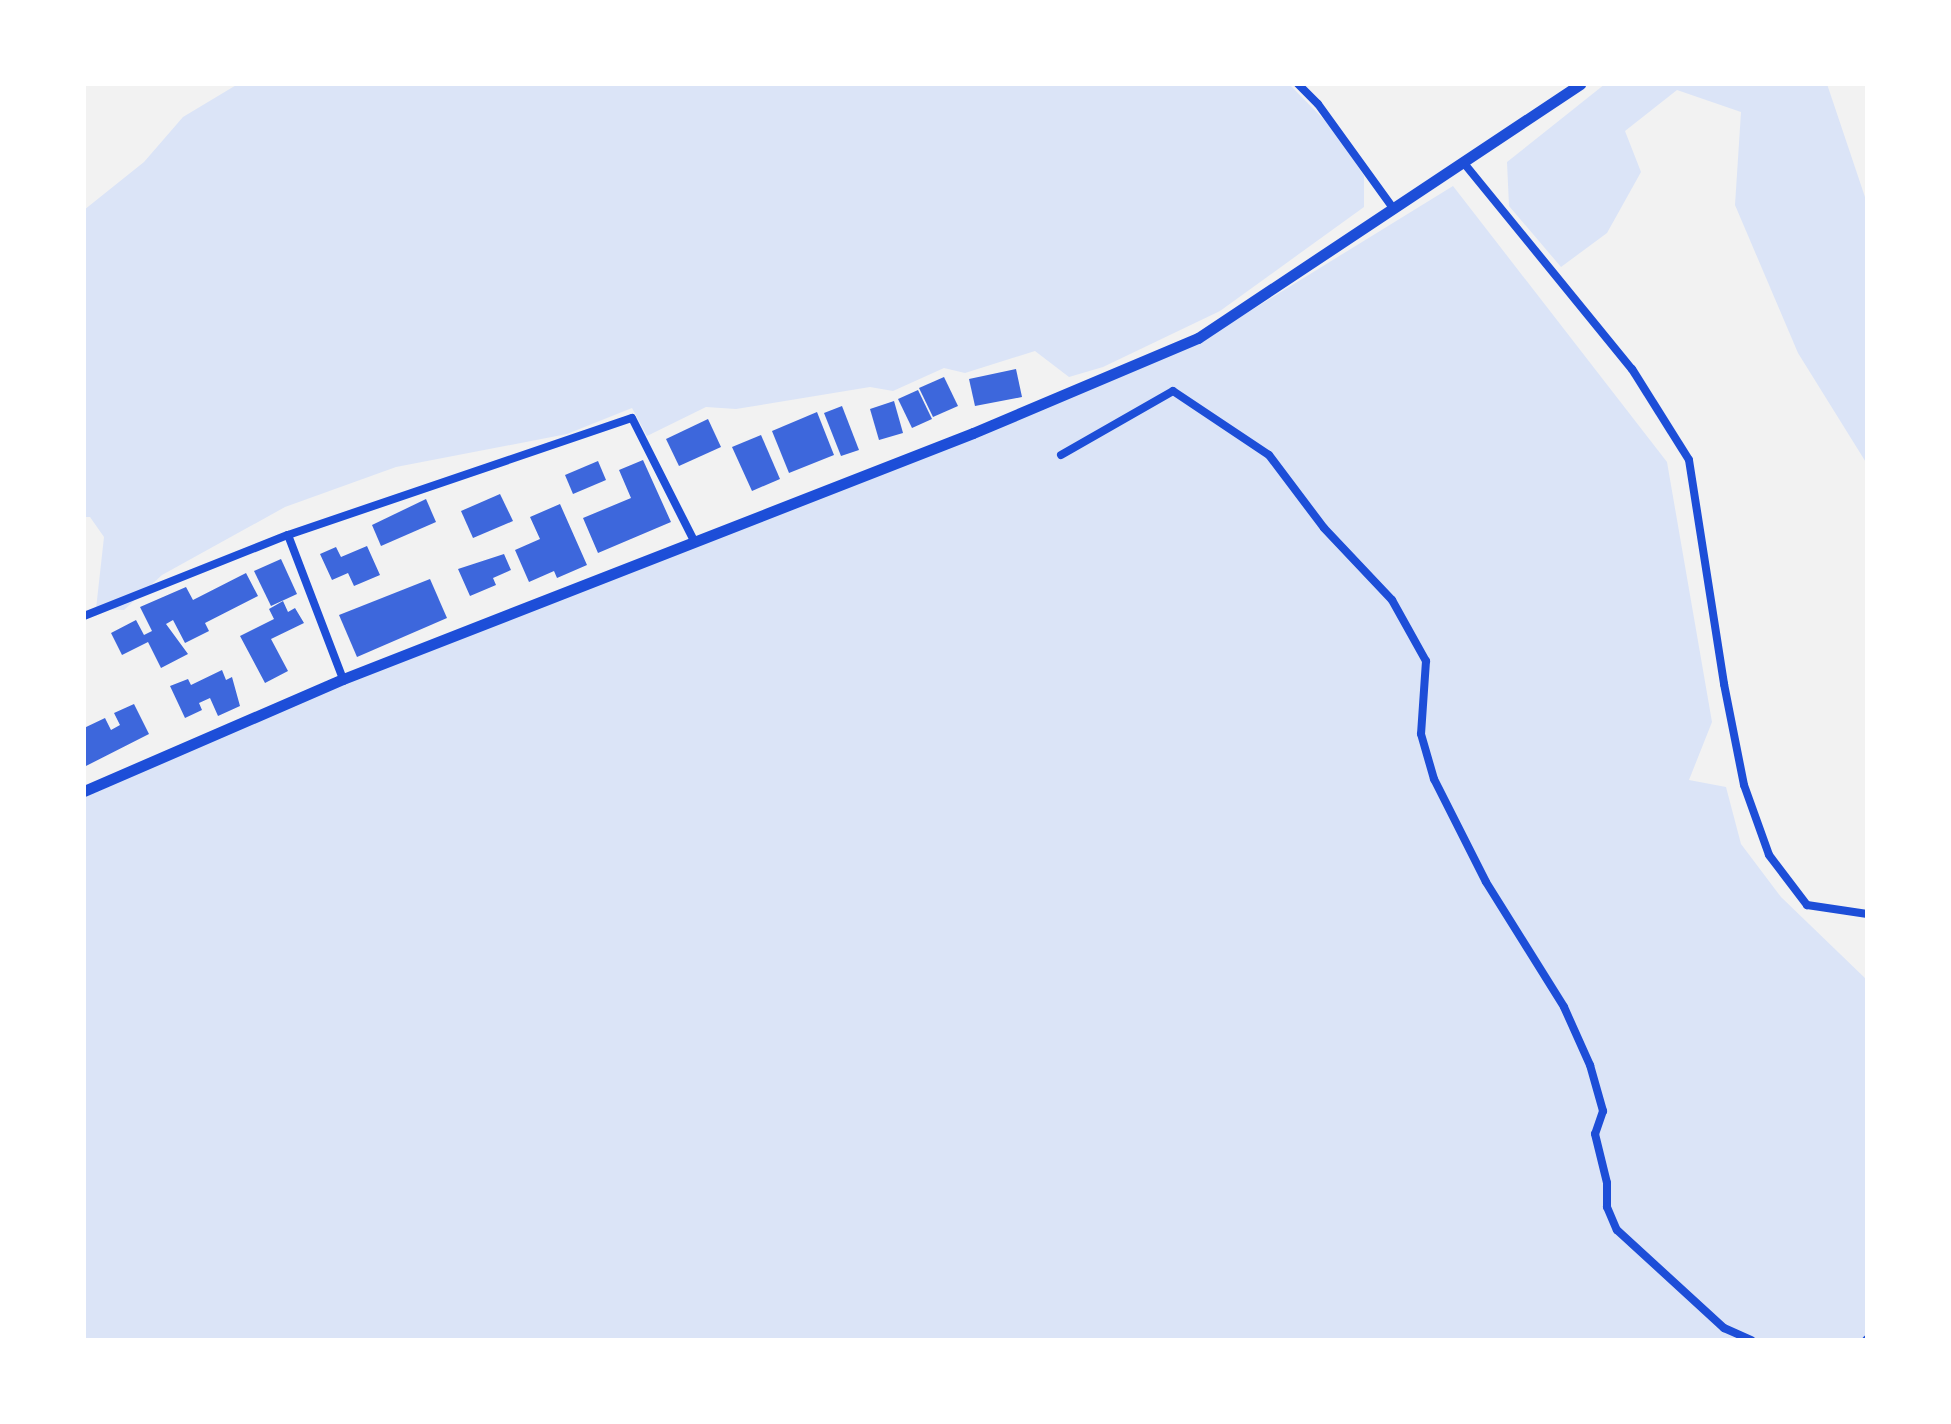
<!DOCTYPE html>
<html>
<head>
<meta charset="utf-8">
<style>
	body { margin:0 }
	#map { position:relative; width:1951px; height:1424px; overflow:hidden; background:#f2f2f2; font-family:"Open Sans",sans-serif }
	div>[style] { position:absolute }
	.green>* { inset:0; background:#dbe4f7 }
	.building>* { inset:0; background:#3d67dc }
	.minor>* { height:8px; margin:-4px; padding:0 4px; transform-origin:4px; border-radius:4px; background:#1d4ed8 }
	.tertiary>* { height:11px; margin:-5.5px; padding:0 5.5px; transform-origin:5.5px; border-radius:5.5px; background:#1d4ed8 }
	span { translate:-50% -50%; white-space:nowrap; text-align:center; line-height:1.15; -webkit-text-stroke:6px #fff; paint-order:stroke }
	.frame { position:absolute; inset:0; border:86px solid #fff; pointer-events:none }
</style>
</head>
<body>
<div id="map">
	<div class="green">
		<i style="clip-path:polygon(238px 84px,1289px 84px,1336px 132px,1364px 176px,1364px 207px,1220px 311px,1103px 367px,1069px 377px,1035px 351px,965px 373px,944px 368px,893px 391px,870px 387px,736px 409px,706px 407px,647px 436px,632px 408px,567px 434px,396px 467px,285px 507px,162px 575px,124px 610px,96px 609px,104px 537px,90px 517px,84px 517px,84px 210px,144px 162px,183px 117px)"></i>
		<i style="clip-path:polygon(1605px 84px,1827px 84px,1867px 203px,1867px 464px,1798px 353px,1735px 205px,1741px 112px,1677px 90px,1625px 131px,1641px 172px,1607px 233px,1561px 267px,1509px 206px,1507px 162px)"></i>
		<i style="clip-path:polygon(1453px 186px,1667px 462px,1712px 722px,1689px 780px,1726px 787px,1741px 844px,1781px 897px,1867px 980px,1867px 1340px,84px 1340px,84px 795px,347px 683px,1198px 343px)"></i>
	</div>
	<div class="building">
		<i style="clip-path:polygon(1016px 369px,1022px 397px,975px 406px,969px 379px)"></i>
		<i style="clip-path:polygon(944px 377px,958px 406px,933px 417px,919px 388px)"></i>
		<i style="clip-path:polygon(918px 390px,932px 419px,912px 428px,898px 399px)"></i>
		<i style="clip-path:polygon(894px 401px,903px 433px,879px 440px,870px 409px)"></i>
		<i style="clip-path:polygon(842px 406px,859px 450px,841px 456px,824px 413px)"></i>
		<i style="clip-path:polygon(817px 412px,834px 455px,789px 473px,772px 431px)"></i>
		<i style="clip-path:polygon(708px 419px,721px 447px,679px 466px,666px 439px)"></i>
		<i style="clip-path:polygon(761px 435px,780px 479px,752px 491px,732px 447px)"></i>
		<i style="clip-path:polygon(643px 460px,671px 522px,598px 553px,583px 518px,631px 498px,619px 470px)"></i>
		<i style="clip-path:polygon(598px 461px,606px 480px,573px 494px,565px 475px)"></i>
		<i style="clip-path:polygon(500px 494px,513px 521px,473px 538px,461px 511px)"></i>
		<i style="clip-path:polygon(426px 499px,436px 522px,381px 546px,372px 525px)"></i>
		<i style="clip-path:polygon(560px 504px,587px 565px,557px 578px,554px 571px,529px 582px,515px 550px,540px 539px,530px 517px)"></i>
		<i style="clip-path:polygon(367px 546px,380px 575px,354px 586px,348px 573px,332px 580px,320px 554px,336px 547px,341px 557px)"></i>
		<i style="clip-path:polygon(504px 554px,511px 570px,493px 578px,496px 585px,470px 596px,458px 569px)"></i>
		<i style="clip-path:polygon(281px 559px,297px 594px,271px 606px,254px 571px)"></i>
		<i style="clip-path:polygon(246px 573px,258px 596px,205px 623px,209px 631px,185px 643px,173px 620px,166px 624px,188px 654px,161px 668px,148px 642px,122px 655px,111px 633px,136px 620px,144px 635px,152px 631px,140px 607px,186px 587px,193px 600px)"></i>
		<i style="clip-path:polygon(430px 579px,447px 618px,357px 657px,339px 615px)"></i>
		<i style="clip-path:polygon(283px 601px,288px 612px,295px 608px,304px 623px,271px 639px,288px 671px,265px 683px,240px 636px,274px 619px,269px 609px)"></i>
		<i style="clip-path:polygon(222px 670px,226px 680px,232px 677px,240px 706px,218px 716px,210px 698px,199px 703px,202px 710px,185px 718px,170px 686px,188px 679px,191px 685px)"></i>
		<i style="clip-path:polygon(134px 704px,149px 734px,84px 767px,84px 728px,105px 718px,111px 730px,120px 725px,114px 713px)"></i>
	</div>
	<div class="minor">
		<i style="left:1298px;top:84px;width:28px;rotate:45deg"></i>
		<i style="left:1318px;top:104px;width:128px;rotate:54.2deg"></i>
		<i style="left:1463px;top:162px;width:267px;rotate:50.8deg"></i>
		<i style="left:1632px;top:369px;width:107px;rotate:57.9deg"></i>
		<i style="left:1689px;top:460px;width:227px;rotate:81.1deg"></i>
		<i style="left:1724px;top:684px;width:103px;rotate:78.8deg"></i>
		<i style="left:1744px;top:785px;width:74px;rotate:70.3deg"></i>
		<i style="left:1769px;top:855px;width:63px;rotate:52.8deg"></i>
		<i style="left:1807px;top:905px;width:61px;rotate:8.5deg"></i>
		<i style="left:1061px;top:455px;width:129px;rotate:-29.7deg"></i>
		<i style="left:1173px;top:391px;width:115px;rotate:33.7deg"></i>
		<i style="left:1269px;top:455px;width:91px;rotate:53deg"></i>
		<i style="left:1324px;top:528px;width:99px;rotate:46.6deg"></i>
		<i style="left:1392px;top:600px;width:70px;rotate:60.9deg"></i>
		<i style="left:1426px;top:661px;width:73px;rotate:93.9deg"></i>
		<i style="left:1421px;top:734px;width:47px;rotate:73.9deg"></i>
		<i style="left:1434px;top:779px;width:115px;rotate:63.2deg"></i>
		<i style="left:1486px;top:882px;width:147px;rotate:58deg"></i>
		<i style="left:1564px;top:1007px;width:64px;rotate:65.9deg"></i>
		<i style="left:1590px;top:1065px;width:48px;rotate:74.2deg"></i>
		<i style="left:1603px;top:1111px;width:24px;rotate:109deg"></i>
		<i style="left:1595px;top:1134px;width:50px;rotate:76.2deg"></i>
		<i style="left:1607px;top:1183px;width:24px;rotate:90deg"></i>
		<i style="left:1607px;top:1207px;width:25px;rotate:67deg"></i>
		<i style="left:1617px;top:1230px;width:145px;rotate:42.5deg"></i>
		<i style="left:1724px;top:1328px;width:30px;rotate:24deg"></i>
		<i style="left:288px;top:535px;width:154px;rotate:69.1deg"></i>
		<i style="left:84px;top:616px;width:219px;rotate:-21.7deg"></i>
		<i style="left:288px;top:535px;width:363px;rotate:-18.8deg"></i>
		<i style="left:632px;top:418px;width:138px;rotate:63.2deg"></i>
		<i style="left:1866px;top:1340px;width:1px;rotate:-45deg"></i>
	</div>
	<div class="tertiary">
		<i style="left:84px;top:791px;width:282px;rotate:-23.4deg"></i>
		<i style="left:343px;top:679px;width:676px;rotate:-21.33deg"></i>
		<i style="left:973px;top:433px;width:244px;rotate:-22.9deg"></i>
		<i style="left:1198px;top:338px;width:459px;rotate:-33.6deg"></i>
	</div>
	<div class="frame"></div>
</div>
</body>
</html>
